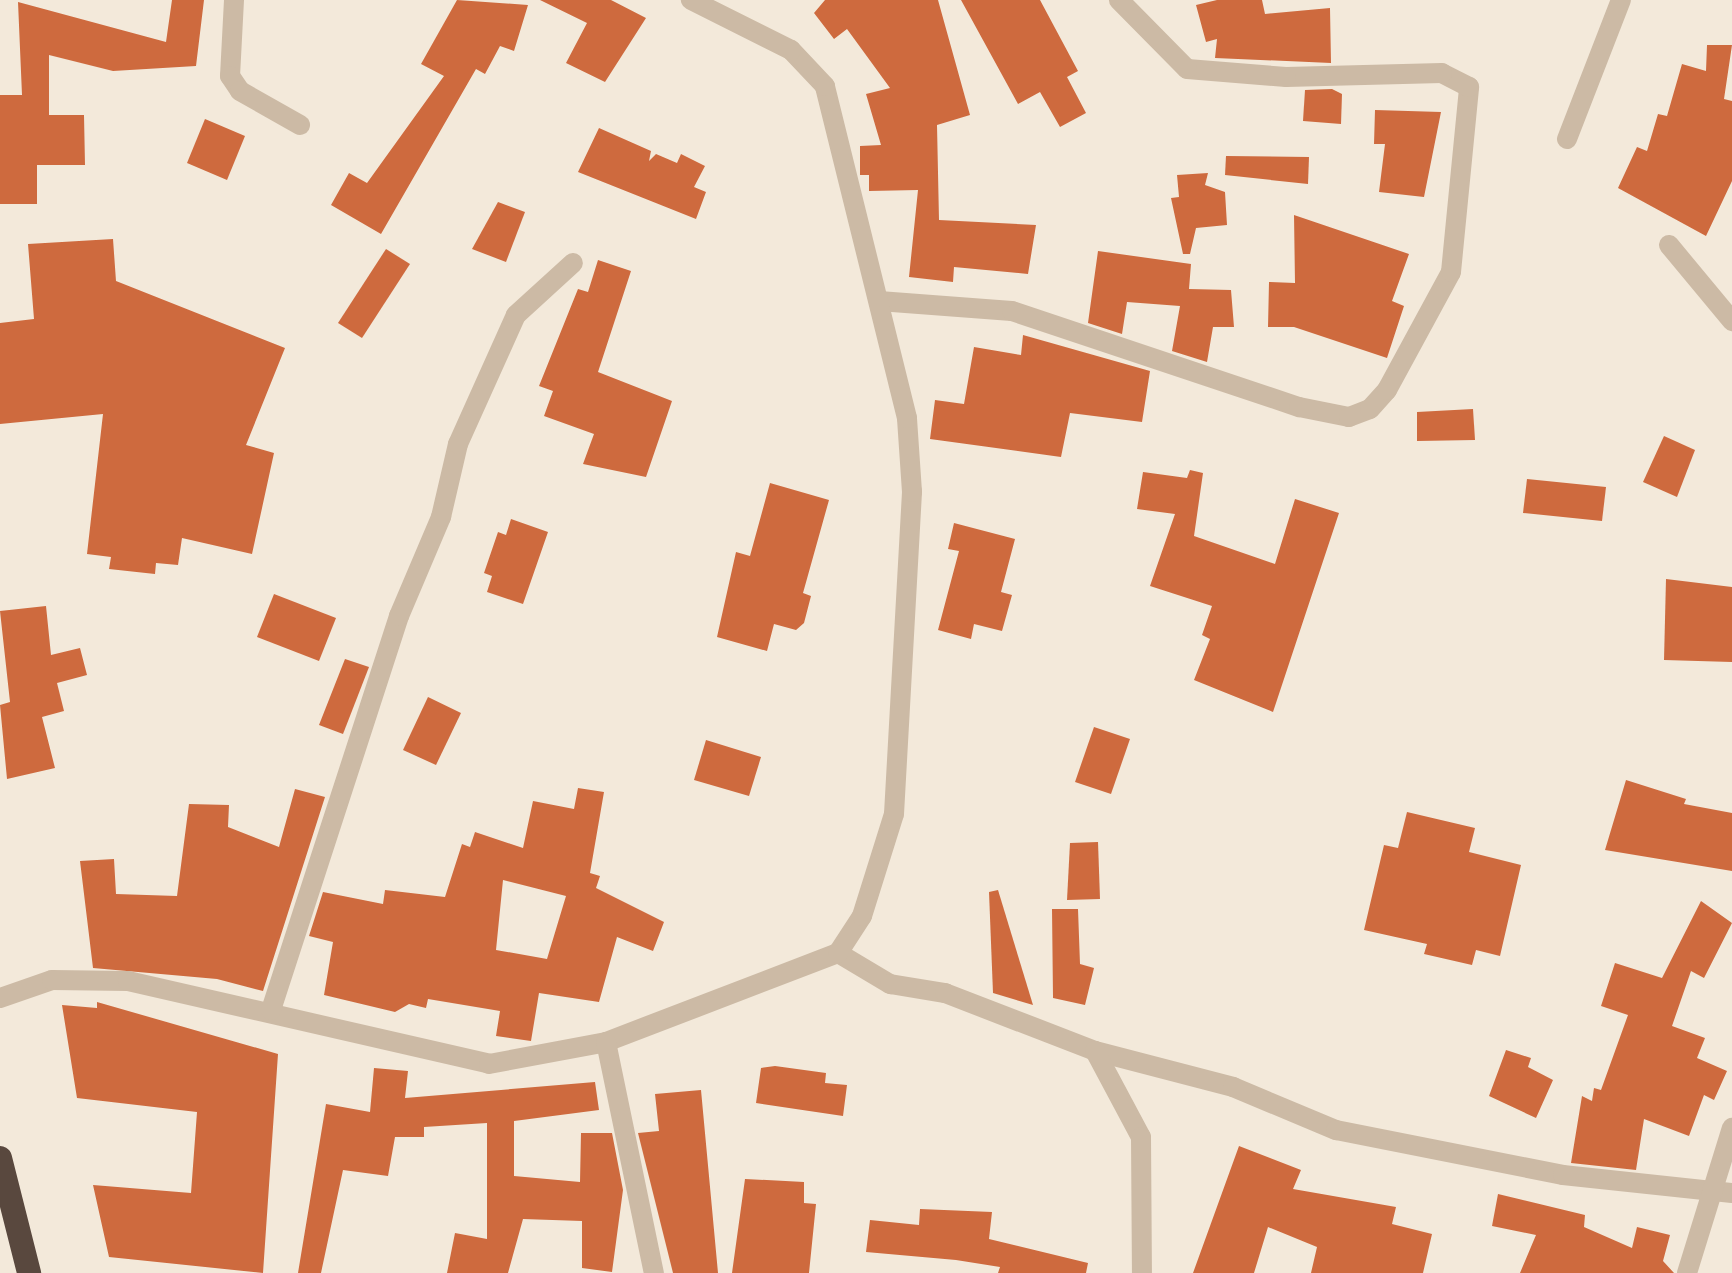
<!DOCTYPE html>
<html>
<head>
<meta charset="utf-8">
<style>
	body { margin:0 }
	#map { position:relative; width:1732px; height:1273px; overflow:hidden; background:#f3e9da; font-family:Raleway,sans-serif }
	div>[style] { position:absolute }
	.building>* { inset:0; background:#ce6a3e }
	.minor>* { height:20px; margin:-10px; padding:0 10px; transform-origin:10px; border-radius:10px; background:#ccbaa5 }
	.highway>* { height:24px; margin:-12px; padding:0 12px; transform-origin:12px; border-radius:12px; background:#59483e }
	span { translate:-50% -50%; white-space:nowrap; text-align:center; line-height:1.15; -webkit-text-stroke:7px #fbf3e7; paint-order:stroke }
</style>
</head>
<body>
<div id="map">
	<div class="building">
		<i style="clip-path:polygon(172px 0,204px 0,196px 66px,113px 71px,49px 55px,49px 115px,84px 115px,85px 165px,37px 165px,37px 204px,0 204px,0 95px,22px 95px,18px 2px,166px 42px)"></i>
		<i style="clip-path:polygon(457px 0,528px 5px,514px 51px,500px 46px,485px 74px,476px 69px,381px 234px,331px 205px,349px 173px,367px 183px,444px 76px,421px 64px)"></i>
		<i style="clip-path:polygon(540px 0,611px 0,646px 18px,605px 82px,566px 63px,587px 23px)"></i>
		<i style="clip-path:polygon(825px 0,938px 0,970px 115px,937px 125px,939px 220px,1036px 225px,1028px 274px,954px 267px,953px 282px,909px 277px,918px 190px,869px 191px,869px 175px,860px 175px,860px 146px,881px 145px,866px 94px,890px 88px,847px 29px,834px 39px,814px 13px)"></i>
		<i style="clip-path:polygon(961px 0,1040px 0,1078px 71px,1067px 77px,1086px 113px,1060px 127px,1040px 92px,1018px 104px)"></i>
		<i style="clip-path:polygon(1217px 0,1262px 0,1265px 14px,1330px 8px,1331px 63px,1215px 58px,1217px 39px,1206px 42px,1196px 5px)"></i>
		<i style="clip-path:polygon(1707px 45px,1732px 45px,1724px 99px,1732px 101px,1732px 181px,1706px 236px,1618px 188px,1637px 147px,1647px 151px,1658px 114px,1667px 116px,1682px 64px,1706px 71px)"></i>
		<i style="clip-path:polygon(1332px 89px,1342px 94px,1341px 124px,1303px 121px,1305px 90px)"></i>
		<i style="clip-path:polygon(1375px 110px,1441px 112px,1424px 197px,1379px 192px,1385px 144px,1374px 144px)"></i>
		<i style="clip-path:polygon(205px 119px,245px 136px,227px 180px,187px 163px)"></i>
		<i style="clip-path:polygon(599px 128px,651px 151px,649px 161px,656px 154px,677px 163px,681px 154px,705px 166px,694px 187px,706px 192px,696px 219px,578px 172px)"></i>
		<i style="clip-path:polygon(1226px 156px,1309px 157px,1308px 184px,1225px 175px)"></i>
		<i style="clip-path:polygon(1208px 173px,1205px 185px,1225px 192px,1227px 225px,1196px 228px,1190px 254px,1183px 254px,1171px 198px,1179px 197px,1177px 175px)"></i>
		<i style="clip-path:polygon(498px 202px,525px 212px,506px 262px,472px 249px)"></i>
		<i style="clip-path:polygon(1294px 215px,1409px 254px,1392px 301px,1404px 306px,1387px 358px,1294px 327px,1268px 327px,1269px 282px,1295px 283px)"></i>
		<i style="clip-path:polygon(113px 239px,116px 281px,285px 348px,246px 445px,274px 453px,252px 554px,182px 538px,178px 565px,156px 563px,155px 574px,109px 569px,111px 557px,87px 554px,103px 414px,0 424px,0 323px,34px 319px,28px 244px)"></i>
		<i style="clip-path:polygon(386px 249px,410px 264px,362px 338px,338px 323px)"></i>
		<i style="clip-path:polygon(1098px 251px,1191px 264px,1189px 289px,1231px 290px,1234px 327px,1213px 327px,1207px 362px,1172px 351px,1180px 306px,1127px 302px,1122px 334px,1088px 323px)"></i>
		<i style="clip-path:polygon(598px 260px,631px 271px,598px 372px,672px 401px,646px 477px,583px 464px,594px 434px,544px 416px,553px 391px,539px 386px,578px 289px,588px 292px)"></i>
		<i style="clip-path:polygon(1023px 335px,1150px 371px,1142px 422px,1070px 413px,1061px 457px,930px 439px,935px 400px,964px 404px,974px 347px,1021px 355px)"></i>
		<i style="clip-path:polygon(1473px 409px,1475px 440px,1417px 441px,1417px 412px)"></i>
		<i style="clip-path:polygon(1664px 436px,1695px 450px,1677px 497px,1643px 482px)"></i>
		<i style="clip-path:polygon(1190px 470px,1203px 473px,1194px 536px,1275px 564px,1295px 499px,1339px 513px,1273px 712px,1194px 680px,1210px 639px,1202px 635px,1212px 606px,1150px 586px,1175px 514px,1137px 509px,1143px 472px,1187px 478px)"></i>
		<i style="clip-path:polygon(1527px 479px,1606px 487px,1602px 521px,1523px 513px)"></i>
		<i style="clip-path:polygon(770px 483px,829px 500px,803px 593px,811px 596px,804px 623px,796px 630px,774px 624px,767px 651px,717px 637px,736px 552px,750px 556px)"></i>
		<i style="clip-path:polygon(511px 519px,548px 532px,523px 604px,487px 592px,492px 576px,484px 573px,498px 532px,506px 535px)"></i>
		<i style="clip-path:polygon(954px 523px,1015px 539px,1001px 592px,1012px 595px,1002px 631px,974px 624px,971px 639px,938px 630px,959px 551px,948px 549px)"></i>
		<i style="clip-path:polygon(1666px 579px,1732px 587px,1732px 662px,1664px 660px)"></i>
		<i style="clip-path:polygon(274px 594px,336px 618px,319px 661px,257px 637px)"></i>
		<i style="clip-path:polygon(46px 606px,51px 655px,80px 648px,87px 675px,57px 683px,64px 711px,42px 717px,55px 768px,7px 779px,0 705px,10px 702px,0 611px)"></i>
		<i style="clip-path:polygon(345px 659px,369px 667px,343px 734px,319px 725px)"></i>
		<i style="clip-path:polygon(428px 697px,461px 713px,436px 765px,403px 750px)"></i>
		<i style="clip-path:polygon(1094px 727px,1130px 739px,1111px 794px,1075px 782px)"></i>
		<i style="clip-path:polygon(706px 740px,761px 757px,749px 796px,694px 780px)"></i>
		<i style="clip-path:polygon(1626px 780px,1686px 799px,1684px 804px,1732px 813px,1732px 871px,1605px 850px)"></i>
		<i style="clip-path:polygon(evenodd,578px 788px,604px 792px,590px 873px,600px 876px,596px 888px,664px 922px,653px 951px,617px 937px,599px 1002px,539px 993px,531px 1041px,496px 1036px,500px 1011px,428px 999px,426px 1008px,409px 1004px,395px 1012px,324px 995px,333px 942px,309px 936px,323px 892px,383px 904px,385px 890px,445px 897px,462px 844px,470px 847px,475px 832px,523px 848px,533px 801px,574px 809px,578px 788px,503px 880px,566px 896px,547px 959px,496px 950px,503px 880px)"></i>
		<i style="clip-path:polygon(295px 789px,325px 797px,263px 991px,217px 979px,93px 968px,80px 861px,114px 859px,116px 894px,177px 896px,189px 804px,229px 805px,228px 827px,279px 847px)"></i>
		<i style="clip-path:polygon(1407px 812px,1475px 828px,1469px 852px,1521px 865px,1500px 956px,1476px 950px,1472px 965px,1424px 954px,1427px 944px,1364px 930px,1384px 845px,1398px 848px)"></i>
		<i style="clip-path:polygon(1098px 842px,1100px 899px,1067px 900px,1070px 843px)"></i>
		<i style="clip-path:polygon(998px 890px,1033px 1005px,993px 993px,989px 892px)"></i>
		<i style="clip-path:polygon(1701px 901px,1732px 923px,1704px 978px,1691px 971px,1672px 1026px,1705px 1038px,1697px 1058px,1727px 1071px,1714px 1100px,1704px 1095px,1689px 1136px,1644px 1119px,1636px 1170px,1571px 1163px,1582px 1096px,1592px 1101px,1594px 1088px,1601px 1090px,1628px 1015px,1601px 1006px,1615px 963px,1662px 978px)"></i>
		<i style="clip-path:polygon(1052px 909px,1078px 909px,1080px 964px,1094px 968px,1085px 1005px,1053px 998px)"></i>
		<i style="clip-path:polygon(97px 1002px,278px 1054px,263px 1273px,109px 1257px,93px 1185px,191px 1193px,197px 1112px,77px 1098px,62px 1005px,97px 1008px)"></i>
		<i style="clip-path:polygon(1506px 1050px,1531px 1058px,1528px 1067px,1553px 1080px,1536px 1118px,1489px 1096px)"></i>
		<i style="clip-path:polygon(775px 1066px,826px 1073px,825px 1083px,847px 1085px,843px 1116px,756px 1103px,761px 1068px)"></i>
		<i style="clip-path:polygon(374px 1068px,408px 1071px,405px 1098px,595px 1082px,599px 1110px,514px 1121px,514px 1176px,580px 1182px,581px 1133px,612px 1133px,623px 1190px,612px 1272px,582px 1268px,582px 1221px,523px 1219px,508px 1273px,447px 1273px,455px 1233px,487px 1239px,487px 1123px,424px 1127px,424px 1137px,395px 1137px,388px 1176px,343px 1170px,321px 1273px,298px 1273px,326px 1104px,370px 1112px)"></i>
		<i style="clip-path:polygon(701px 1090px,718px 1273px,673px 1273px,638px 1133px,659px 1131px,655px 1094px)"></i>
		<i style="clip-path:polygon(1239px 1146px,1301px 1170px,1293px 1189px,1396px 1207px,1392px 1224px,1432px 1234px,1423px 1273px,1311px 1273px,1317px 1247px,1268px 1227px,1254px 1273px,1193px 1273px)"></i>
		<i style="clip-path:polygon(745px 1179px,804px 1182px,804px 1203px,816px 1204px,809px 1273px,732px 1273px)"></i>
		<i style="clip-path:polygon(1498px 1194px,1585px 1215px,1584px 1227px,1632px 1248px,1637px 1227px,1670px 1235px,1663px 1261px,1674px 1273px,1520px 1273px,1536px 1235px,1492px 1226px)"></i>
		<i style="clip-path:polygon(920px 1209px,992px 1212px,989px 1239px,1088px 1263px,1086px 1273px,998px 1273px,1000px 1267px,956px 1260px,866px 1252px,870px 1220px,919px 1225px)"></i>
	</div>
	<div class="minor">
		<i style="left:234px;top:0;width:76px;rotate:93deg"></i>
		<i style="left:230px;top:76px;width:18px;rotate:56deg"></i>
		<i style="left:240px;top:91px;width:69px;rotate:29.5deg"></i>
		<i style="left:1567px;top:139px;width:149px;rotate:-68.8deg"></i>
		<i style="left:1669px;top:245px;width:99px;rotate:50.3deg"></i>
		<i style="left:879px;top:301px;width:133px;rotate:4.3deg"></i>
		<i style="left:1012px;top:311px;width:303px;rotate:18.5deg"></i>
		<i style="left:1299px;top:407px;width:51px;rotate:11.3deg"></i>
		<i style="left:1349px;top:417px;width:22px;rotate:-21deg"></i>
		<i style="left:1370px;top:409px;width:25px;rotate:-48deg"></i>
		<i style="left:1387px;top:390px;width:134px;rotate:-61.5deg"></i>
		<i style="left:1451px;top:272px;width:186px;rotate:-84.4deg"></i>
		<i style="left:1469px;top:87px;width:30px;rotate:-153deg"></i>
		<i style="left:1442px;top:73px;width:156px;rotate:178.5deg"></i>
		<i style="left:1286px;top:77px;width:99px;rotate:-175.4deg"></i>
		<i style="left:1187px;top:69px;width:97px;rotate:-134.6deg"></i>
		<i style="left:838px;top:953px;width:61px;rotate:30.8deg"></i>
		<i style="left:890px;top:984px;width:56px;rotate:9.3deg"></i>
		<i style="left:945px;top:993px;width:161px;rotate:21.1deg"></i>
		<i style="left:1095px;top:1051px;width:143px;rotate:14.6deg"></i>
		<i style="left:1233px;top:1087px;width:112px;rotate:22.7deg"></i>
		<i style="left:1336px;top:1130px;width:231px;rotate:11.2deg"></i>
		<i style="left:1563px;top:1175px;width:170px;rotate:6.1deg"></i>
		<i style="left:0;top:998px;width:55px;rotate:-19.1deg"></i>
		<i style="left:52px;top:980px;width:76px;rotate:0.8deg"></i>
		<i style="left:128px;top:981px;width:370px;rotate:12.9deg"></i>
		<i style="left:489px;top:1064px;width:119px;rotate:-10.6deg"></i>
		<i style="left:606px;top:1042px;width:248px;rotate:-21deg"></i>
		<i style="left:838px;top:953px;width:44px;rotate:-57deg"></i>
		<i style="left:862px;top:916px;width:107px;rotate:-72.6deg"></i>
		<i style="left:894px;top:814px;width:323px;rotate:-86.8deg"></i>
		<i style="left:912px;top:492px;width:74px;rotate:-93.9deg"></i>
		<i style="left:907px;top:418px;width:342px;rotate:-103.9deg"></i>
		<i style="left:825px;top:86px;width:50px;rotate:-133.4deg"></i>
		<i style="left:791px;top:50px;width:112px;rotate:-153.4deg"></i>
		<i style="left:271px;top:1010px;width:414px;rotate:-72deg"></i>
		<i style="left:399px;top:616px;width:108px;rotate:-67deg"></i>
		<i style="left:441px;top:517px;width:75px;rotate:-76.9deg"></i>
		<i style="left:458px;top:444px;width:141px;rotate:-65.8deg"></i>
		<i style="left:516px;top:315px;width:77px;rotate:-42.4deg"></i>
		<i style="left:606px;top:1042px;width:236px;rotate:78.3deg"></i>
		<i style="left:1095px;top:1051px;width:98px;rotate:61.9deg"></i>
		<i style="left:1141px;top:1137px;width:136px;rotate:89.6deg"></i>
		<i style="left:1687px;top:1273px;width:152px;rotate:-72.8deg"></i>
	</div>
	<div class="highway">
		<i style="left:0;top:1158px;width:119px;rotate:75.8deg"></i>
	</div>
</div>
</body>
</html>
